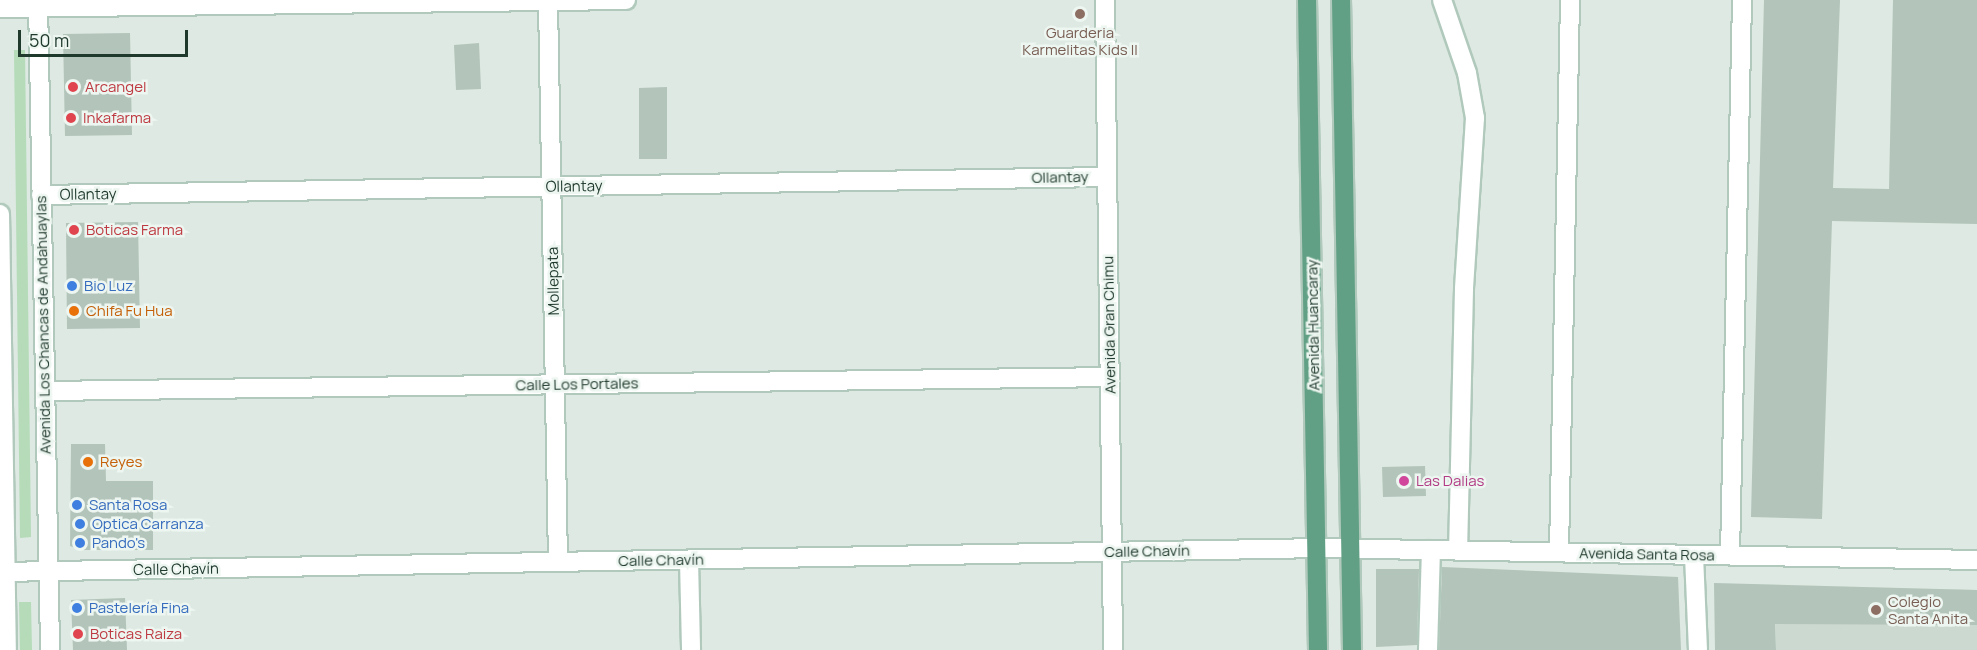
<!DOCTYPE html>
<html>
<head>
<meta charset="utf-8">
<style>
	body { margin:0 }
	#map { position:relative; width:1977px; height:650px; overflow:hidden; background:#dde9e2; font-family:Manrope,sans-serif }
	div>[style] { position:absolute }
	.built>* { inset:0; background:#cbd9d0 }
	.green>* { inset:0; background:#b5dbb9 }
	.building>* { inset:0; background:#b3c4ba }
	.roads { filter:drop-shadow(2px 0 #b0c9bc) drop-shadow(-2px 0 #b0c9bc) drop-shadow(0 2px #b0c9bc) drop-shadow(0 -2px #b0c9bc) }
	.pedestrian>* { height:18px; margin:-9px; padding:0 9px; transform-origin:9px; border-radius:9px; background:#fff }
	.minor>* { height:18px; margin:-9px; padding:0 9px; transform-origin:9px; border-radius:9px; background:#fff }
	.tertiary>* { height:18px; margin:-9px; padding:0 9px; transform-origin:9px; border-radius:9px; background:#fff }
	.secondary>* { height:18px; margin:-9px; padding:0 9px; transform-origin:9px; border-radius:9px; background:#fff }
	.primary>* { height:18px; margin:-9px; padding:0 9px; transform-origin:9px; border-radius:9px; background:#61a084 }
	.dots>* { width:16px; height:16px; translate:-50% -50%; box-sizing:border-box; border:3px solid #edf6f0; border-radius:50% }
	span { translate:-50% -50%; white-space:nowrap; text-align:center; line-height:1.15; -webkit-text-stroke:5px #edf6f0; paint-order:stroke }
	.education-label { font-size:15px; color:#785e54 }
	.left { translate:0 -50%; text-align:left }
	.health-label { font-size:15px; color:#be3a42 }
	.street-label { font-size:15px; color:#1f392d }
	.shop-label { font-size:15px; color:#366cbe }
	.food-label { font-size:15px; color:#c56008 }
	.hotel-label { font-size:15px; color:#b23c85 }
	.scale { position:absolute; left:18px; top:30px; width:170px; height:27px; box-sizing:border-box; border:3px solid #1f392d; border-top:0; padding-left:8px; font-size:18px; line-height:21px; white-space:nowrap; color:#1f392d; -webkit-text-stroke:4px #edf6f0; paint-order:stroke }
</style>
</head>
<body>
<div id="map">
	<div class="built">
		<i style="clip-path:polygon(1774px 587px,1977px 590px,1977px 650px,1776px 650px)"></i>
	</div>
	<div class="green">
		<i style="clip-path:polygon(14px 50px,25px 50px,31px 537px,20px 538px)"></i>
		<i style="clip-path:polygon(19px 602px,31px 602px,32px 650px,20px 650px)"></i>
	</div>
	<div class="building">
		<i style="clip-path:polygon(1764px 0,1840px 0,1833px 188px,1889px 189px,1893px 0,1977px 0,1977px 224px,1832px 221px,1822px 519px,1751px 517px)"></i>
		<i style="clip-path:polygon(130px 33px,132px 135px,65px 136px,63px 34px)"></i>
		<i style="clip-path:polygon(479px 43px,481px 89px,456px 90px,454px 45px)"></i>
		<i style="clip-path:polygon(667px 87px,667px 159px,639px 159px,639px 88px)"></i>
		<i style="clip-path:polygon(138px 222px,140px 328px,67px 329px,66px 223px)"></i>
		<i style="clip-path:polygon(71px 444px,105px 444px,106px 481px,153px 481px,153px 550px,82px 550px,70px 546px)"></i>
		<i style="clip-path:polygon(1425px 466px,1426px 496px,1383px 497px,1382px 467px)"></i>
		<i style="clip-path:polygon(1442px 567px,1678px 577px,1681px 650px,1439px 650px)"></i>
		<i style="clip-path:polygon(1376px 569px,1419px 569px,1417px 645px,1376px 647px)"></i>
		<i style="clip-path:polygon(1714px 583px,1977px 590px,1977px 625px,1775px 624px,1776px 650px,1715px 650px)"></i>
		<i style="clip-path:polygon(125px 598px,127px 650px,73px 650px,71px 600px)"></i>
	</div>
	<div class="roads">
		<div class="pedestrian">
			<i style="left:1442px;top:0;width:77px;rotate:71.1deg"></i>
			<i style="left:1467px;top:73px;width:46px;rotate:79.9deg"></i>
			<i style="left:1475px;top:118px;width:171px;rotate:93.7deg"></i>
			<i style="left:1464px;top:289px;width:261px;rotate:91.3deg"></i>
			<i style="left:548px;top:1px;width:561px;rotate:88.98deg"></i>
			<i style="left:689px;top:560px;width:90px;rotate:88.7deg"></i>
		</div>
		<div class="minor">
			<i style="left:1105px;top:0;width:650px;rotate:89.29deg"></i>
			<i style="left:41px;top:195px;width:1066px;rotate:-0.97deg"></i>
			<i style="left:45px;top:391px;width:1064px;rotate:-0.75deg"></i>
			<i style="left:1559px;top:552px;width:552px;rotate:-88.86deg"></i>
			<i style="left:1694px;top:555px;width:95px;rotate:87.6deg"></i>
			<i style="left:1730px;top:555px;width:555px;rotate:-88.76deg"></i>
			<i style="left:0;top:572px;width:1317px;rotate:-1.04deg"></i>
			<i style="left:1428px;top:650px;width:100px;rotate:-88.3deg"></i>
		</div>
		<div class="tertiary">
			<i style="left:0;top:8px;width:626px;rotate:-0.73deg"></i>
			<i style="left:1317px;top:548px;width:660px;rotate:1.04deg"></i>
		</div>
		<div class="secondary">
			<i style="left:38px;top:0;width:650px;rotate:88.94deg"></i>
			<i style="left:0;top:214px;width:436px;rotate:89.1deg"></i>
		</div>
		<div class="primary">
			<i style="left:1307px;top:0;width:650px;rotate:89.03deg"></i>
			<i style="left:1341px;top:0;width:650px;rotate:89.03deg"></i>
		</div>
	</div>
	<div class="dots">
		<i style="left:1080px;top:14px;background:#8d6e63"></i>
		<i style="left:73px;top:87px;background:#e0444e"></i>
		<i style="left:71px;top:118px;background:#e0444e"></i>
		<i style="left:74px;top:230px;background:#e0444e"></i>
		<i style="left:72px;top:286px;background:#3f7fe0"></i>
		<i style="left:74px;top:311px;background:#e8710a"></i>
		<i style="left:88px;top:462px;background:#e8710a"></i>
		<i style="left:1404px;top:481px;background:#d1479c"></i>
		<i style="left:77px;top:505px;background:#3f7fe0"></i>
		<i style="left:80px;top:524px;background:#3f7fe0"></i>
		<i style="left:80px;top:543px;background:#3f7fe0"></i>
		<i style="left:77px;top:608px;background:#3f7fe0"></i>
		<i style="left:1876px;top:610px;background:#8d6e63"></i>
		<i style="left:78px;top:634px;background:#e0444e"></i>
	</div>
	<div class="education-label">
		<span style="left:1080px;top:41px">Guarderia<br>Karmelitas Kids II</span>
		<span class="left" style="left:1888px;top:610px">Colegio<br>Santa Anita</span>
	</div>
	<div class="health-label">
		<span class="left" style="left:85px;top:87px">Arcangel</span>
		<span class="left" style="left:83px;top:118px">Inkafarma</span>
		<span class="left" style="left:86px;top:230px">Boticas Farma</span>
		<span class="left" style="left:90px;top:634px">Boticas Raiza</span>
	</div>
	<div class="street-label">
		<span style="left:1060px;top:177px;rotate:-1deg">Ollantay</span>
		<span style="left:574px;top:186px;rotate:-1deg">Ollantay</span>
		<span style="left:88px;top:194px;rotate:-1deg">Ollantay</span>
		<span style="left:553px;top:281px;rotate:-91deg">Mollepata</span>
		<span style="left:43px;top:325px;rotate:-91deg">Avenida Los Chancas de Andahuaylas</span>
		<span style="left:1109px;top:325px;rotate:-91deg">Avenida Gran Chimu</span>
		<span style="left:1313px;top:325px;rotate:-91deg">Avenida Huancaray</span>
		<span style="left:577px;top:384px;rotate:-1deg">Calle Los Portales</span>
		<span style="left:1147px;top:551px;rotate:-1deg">Calle Chavín</span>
		<span style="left:1647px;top:554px;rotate:1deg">Avenida Santa Rosa</span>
		<span style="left:661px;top:560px;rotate:-1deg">Calle Chavín</span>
		<span style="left:176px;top:569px;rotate:-1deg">Calle Chavín</span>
	</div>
	<div class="shop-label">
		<span class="left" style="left:84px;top:286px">Bio Luz</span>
		<span class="left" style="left:89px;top:505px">Santa Rosa</span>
		<span class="left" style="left:92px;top:524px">Optica Carranza</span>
		<span class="left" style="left:92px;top:543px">Pando's</span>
		<span class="left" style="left:89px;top:608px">Pastelería Fina</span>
	</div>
	<div class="food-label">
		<span class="left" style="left:86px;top:311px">Chifa Fu Hua</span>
		<span class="left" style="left:100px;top:462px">Reyes</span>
	</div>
	<div class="hotel-label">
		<span class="left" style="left:1416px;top:481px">Las Dalias</span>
	</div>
	<div class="scale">50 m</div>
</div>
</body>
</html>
